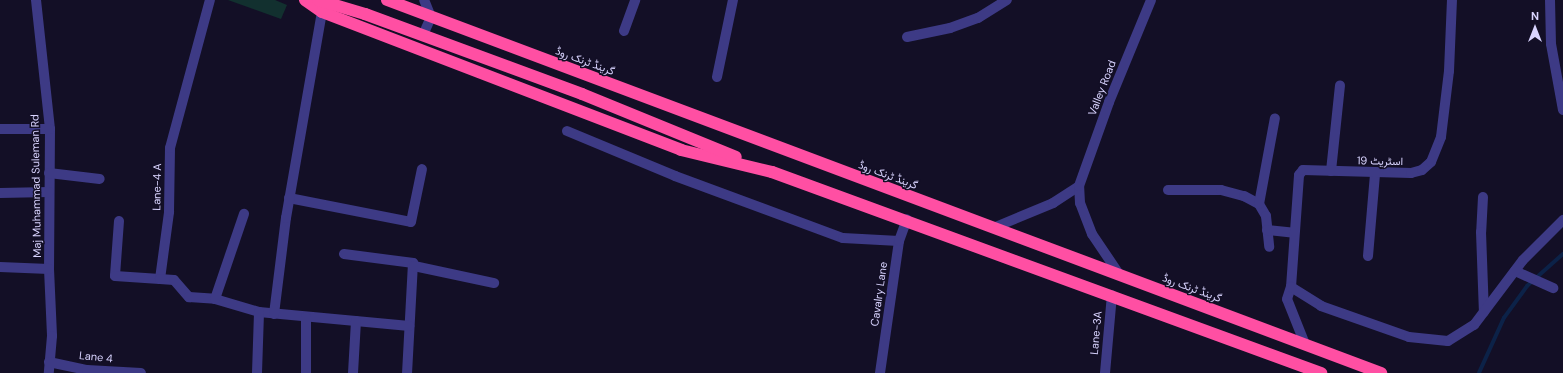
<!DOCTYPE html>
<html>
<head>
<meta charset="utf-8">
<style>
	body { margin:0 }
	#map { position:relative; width:1563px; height:373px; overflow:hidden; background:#130f26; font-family:"DM Sans",Vazirmatn,sans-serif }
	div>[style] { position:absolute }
	.green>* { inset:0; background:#12302f }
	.stream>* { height:3.5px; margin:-1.75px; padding:0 1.75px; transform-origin:1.75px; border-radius:1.75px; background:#0c2248 }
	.minor>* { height:10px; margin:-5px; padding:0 5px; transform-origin:5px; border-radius:5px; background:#3d3a85 }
	.highway>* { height:12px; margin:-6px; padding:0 6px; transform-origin:6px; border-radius:6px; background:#ff4fa3 }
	span { translate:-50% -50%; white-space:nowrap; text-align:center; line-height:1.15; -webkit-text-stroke:3px #130f26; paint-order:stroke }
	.street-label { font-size:11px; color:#d9d4ff }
	.north { position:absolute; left:1515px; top:8px; width:40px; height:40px; -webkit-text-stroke:3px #130f26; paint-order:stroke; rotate:0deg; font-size:11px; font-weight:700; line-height:16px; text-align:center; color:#d9d4ff }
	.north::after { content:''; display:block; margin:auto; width:14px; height:18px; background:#d9d4ff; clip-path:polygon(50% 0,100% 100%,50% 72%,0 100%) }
</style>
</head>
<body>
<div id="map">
	<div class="green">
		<i style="clip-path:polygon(228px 0,275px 0,287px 5px,281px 19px)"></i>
	</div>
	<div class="stream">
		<i style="left:1479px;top:373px;width:60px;rotate:-65.6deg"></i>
		<i style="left:1504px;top:318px;width:39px;rotate:-54deg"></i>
		<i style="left:1527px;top:286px;width:48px;rotate:-41.6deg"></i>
	</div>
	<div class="minor">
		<i style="left:36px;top:0;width:130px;rotate:83.8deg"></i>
		<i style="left:50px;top:129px;width:140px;rotate:90.4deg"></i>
		<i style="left:49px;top:269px;width:67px;rotate:87.4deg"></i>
		<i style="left:52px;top:336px;width:37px;rotate:95deg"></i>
		<i style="left:1550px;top:0;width:44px;rotate:88.7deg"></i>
		<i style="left:1551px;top:44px;width:67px;rotate:79.7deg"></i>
		<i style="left:624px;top:31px;width:33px;rotate:-70deg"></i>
		<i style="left:423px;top:35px;width:20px;rotate:-66deg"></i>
		<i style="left:431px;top:17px;width:18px;rotate:-112deg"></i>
		<i style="left:907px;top:37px;width:44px;rotate:-11.8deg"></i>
		<i style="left:950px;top:28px;width:30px;rotate:-20deg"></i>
		<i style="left:978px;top:18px;width:34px;rotate:-32deg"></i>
		<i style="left:717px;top:77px;width:79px;rotate:-78.3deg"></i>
		<i style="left:0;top:129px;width:50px"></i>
		<i style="left:567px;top:131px;width:117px;rotate:22.6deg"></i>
		<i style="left:675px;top:176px;width:179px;rotate:20.3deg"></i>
		<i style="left:843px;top:238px;width:56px;rotate:3.1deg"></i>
		<i style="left:1331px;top:171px;width:86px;rotate:-84deg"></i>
		<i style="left:49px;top:173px;width:51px;rotate:6.7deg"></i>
		<i style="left:1168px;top:190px;width:53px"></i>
		<i style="left:1221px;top:190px;width:24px;rotate:15deg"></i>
		<i style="left:1244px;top:196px;width:17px;rotate:28deg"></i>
		<i style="left:1259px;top:204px;width:14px;rotate:60deg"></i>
		<i style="left:1266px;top:216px;width:31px;rotate:84deg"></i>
		<i style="left:0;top:193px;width:49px;rotate:-1.2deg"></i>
		<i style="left:1483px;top:197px;width:35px;rotate:93deg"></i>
		<i style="left:1481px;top:232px;width:80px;rotate:87.9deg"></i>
		<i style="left:289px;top:198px;width:124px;rotate:11.1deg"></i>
		<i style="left:411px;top:222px;width:54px;rotate:-78.3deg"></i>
		<i style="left:1259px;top:204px;width:87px;rotate:-79.5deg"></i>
		<i style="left:119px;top:221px;width:55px;rotate:94.2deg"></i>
		<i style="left:115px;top:276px;width:45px;rotate:3.8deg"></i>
		<i style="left:160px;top:279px;width:68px;rotate:-82.3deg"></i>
		<i style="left:169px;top:212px;width:64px;rotate:-89.1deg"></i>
		<i style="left:170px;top:148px;width:153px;rotate:-74.9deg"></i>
		<i style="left:993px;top:228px;width:65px;rotate:-22.6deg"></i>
		<i style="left:1053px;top:203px;width:31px;rotate:-33deg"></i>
		<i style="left:1267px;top:230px;width:27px;rotate:6deg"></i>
		<i style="left:344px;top:254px;width:70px;rotate:7.4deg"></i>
		<i style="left:413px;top:263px;width:110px;rotate:93.1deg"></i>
		<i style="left:1368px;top:256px;width:82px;rotate:-85.1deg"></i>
		<i style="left:414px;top:266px;width:82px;rotate:12deg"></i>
		<i style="left:0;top:267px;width:49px;rotate:2.3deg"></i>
		<i style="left:1515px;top:271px;width:42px;rotate:24.1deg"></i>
		<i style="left:1119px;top:274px;width:48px;rotate:-124deg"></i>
		<i style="left:1092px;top:234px;width:33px;rotate:-111deg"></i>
		<i style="left:1080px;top:203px;width:17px;rotate:-93deg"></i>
		<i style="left:1079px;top:186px;width:89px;rotate:-70.3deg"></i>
		<i style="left:1109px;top:102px;width:110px;rotate:-67.6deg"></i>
		<i style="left:160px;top:279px;width:14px;rotate:4deg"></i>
		<i style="left:174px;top:280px;width:23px;rotate:49deg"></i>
		<i style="left:189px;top:297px;width:26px;rotate:4deg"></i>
		<i style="left:215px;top:299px;width:46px;rotate:16.5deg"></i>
		<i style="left:259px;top:312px;width:151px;rotate:5.3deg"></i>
		<i style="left:1291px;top:287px;width:112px;rotate:-85.9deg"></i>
		<i style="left:1299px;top:175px;width:6px;rotate:-51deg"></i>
		<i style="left:1303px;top:170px;width:108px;rotate:1.6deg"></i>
		<i style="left:1411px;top:173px;width:11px;rotate:-15deg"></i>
		<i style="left:1422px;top:170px;width:12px;rotate:-42deg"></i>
		<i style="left:1431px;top:162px;width:27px;rotate:-68deg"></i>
		<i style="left:1441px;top:137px;width:66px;rotate:-83.1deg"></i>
		<i style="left:1449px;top:71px;width:71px;rotate:-87.6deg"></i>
		<i style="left:215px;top:299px;width:90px;rotate:-71.2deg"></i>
		<i style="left:274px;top:314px;width:97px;rotate:-82.9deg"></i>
		<i style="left:286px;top:218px;width:209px;rotate:-80.1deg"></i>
		<i style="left:306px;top:317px;width:56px;rotate:90deg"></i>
		<i style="left:1305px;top:344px;width:48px;rotate:-111.8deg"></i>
		<i style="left:1287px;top:299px;width:13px;rotate:-72deg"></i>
		<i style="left:1291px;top:287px;width:36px;rotate:32deg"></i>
		<i style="left:1321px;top:306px;width:93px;rotate:19.4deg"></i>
		<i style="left:1409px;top:337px;width:39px;rotate:6deg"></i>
		<i style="left:1448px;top:341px;width:31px;rotate:-32deg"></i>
		<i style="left:1474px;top:325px;width:81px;rotate:-53deg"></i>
		<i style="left:1523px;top:260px;width:57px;rotate:-45deg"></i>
		<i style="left:49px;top:362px;width:39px;rotate:12deg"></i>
		<i style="left:87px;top:370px;width:54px;rotate:3.2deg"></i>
		<i style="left:257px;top:373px;width:61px;rotate:-88.1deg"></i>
		<i style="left:353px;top:373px;width:52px;rotate:-86.7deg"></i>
		<i style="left:880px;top:373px;width:133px;rotate:-81.8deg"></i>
		<i style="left:899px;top:241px;width:23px;rotate:-70deg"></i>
		<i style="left:1105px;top:373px;width:78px;rotate:-84.9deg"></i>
	</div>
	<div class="highway">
		<i style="left:305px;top:0;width:21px;rotate:35deg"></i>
		<i style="left:322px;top:12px;width:385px;rotate:21deg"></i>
		<i style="left:681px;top:150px;width:94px;rotate:13.6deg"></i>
		<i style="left:772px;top:172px;width:585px;rotate:20.11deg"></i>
		<i style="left:318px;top:0;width:49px;rotate:16.6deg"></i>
		<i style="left:365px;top:14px;width:231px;rotate:20.2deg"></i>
		<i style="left:582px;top:94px;width:166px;rotate:22.2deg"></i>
		<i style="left:387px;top:0;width:1062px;rotate:20.57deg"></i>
	</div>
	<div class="street-label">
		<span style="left:585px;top:61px;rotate:20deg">گرینڈ ٹرنک روڈ</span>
		<span style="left:1102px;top:88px;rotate:-69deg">Valley Road</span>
		<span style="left:1380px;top:161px;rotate:1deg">اسٹریٹ 19</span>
		<span style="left:888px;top:175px;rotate:20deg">گرینڈ ٹرنک روڈ</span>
		<span style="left:36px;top:186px;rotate:-91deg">Maj Muhammad Suleman Rd</span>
		<span style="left:157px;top:187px;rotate:-89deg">Lane-4 A</span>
		<span style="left:1192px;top:288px;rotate:20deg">گرینڈ ٹرنک روڈ</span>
		<span style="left:879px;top:294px;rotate:-82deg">Cavalry Lane</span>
		<span style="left:1096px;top:333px;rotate:-85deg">Lane-3A</span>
		<span style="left:96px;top:357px;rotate:6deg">Lane 4</span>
	</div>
	<div class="north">N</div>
</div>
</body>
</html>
